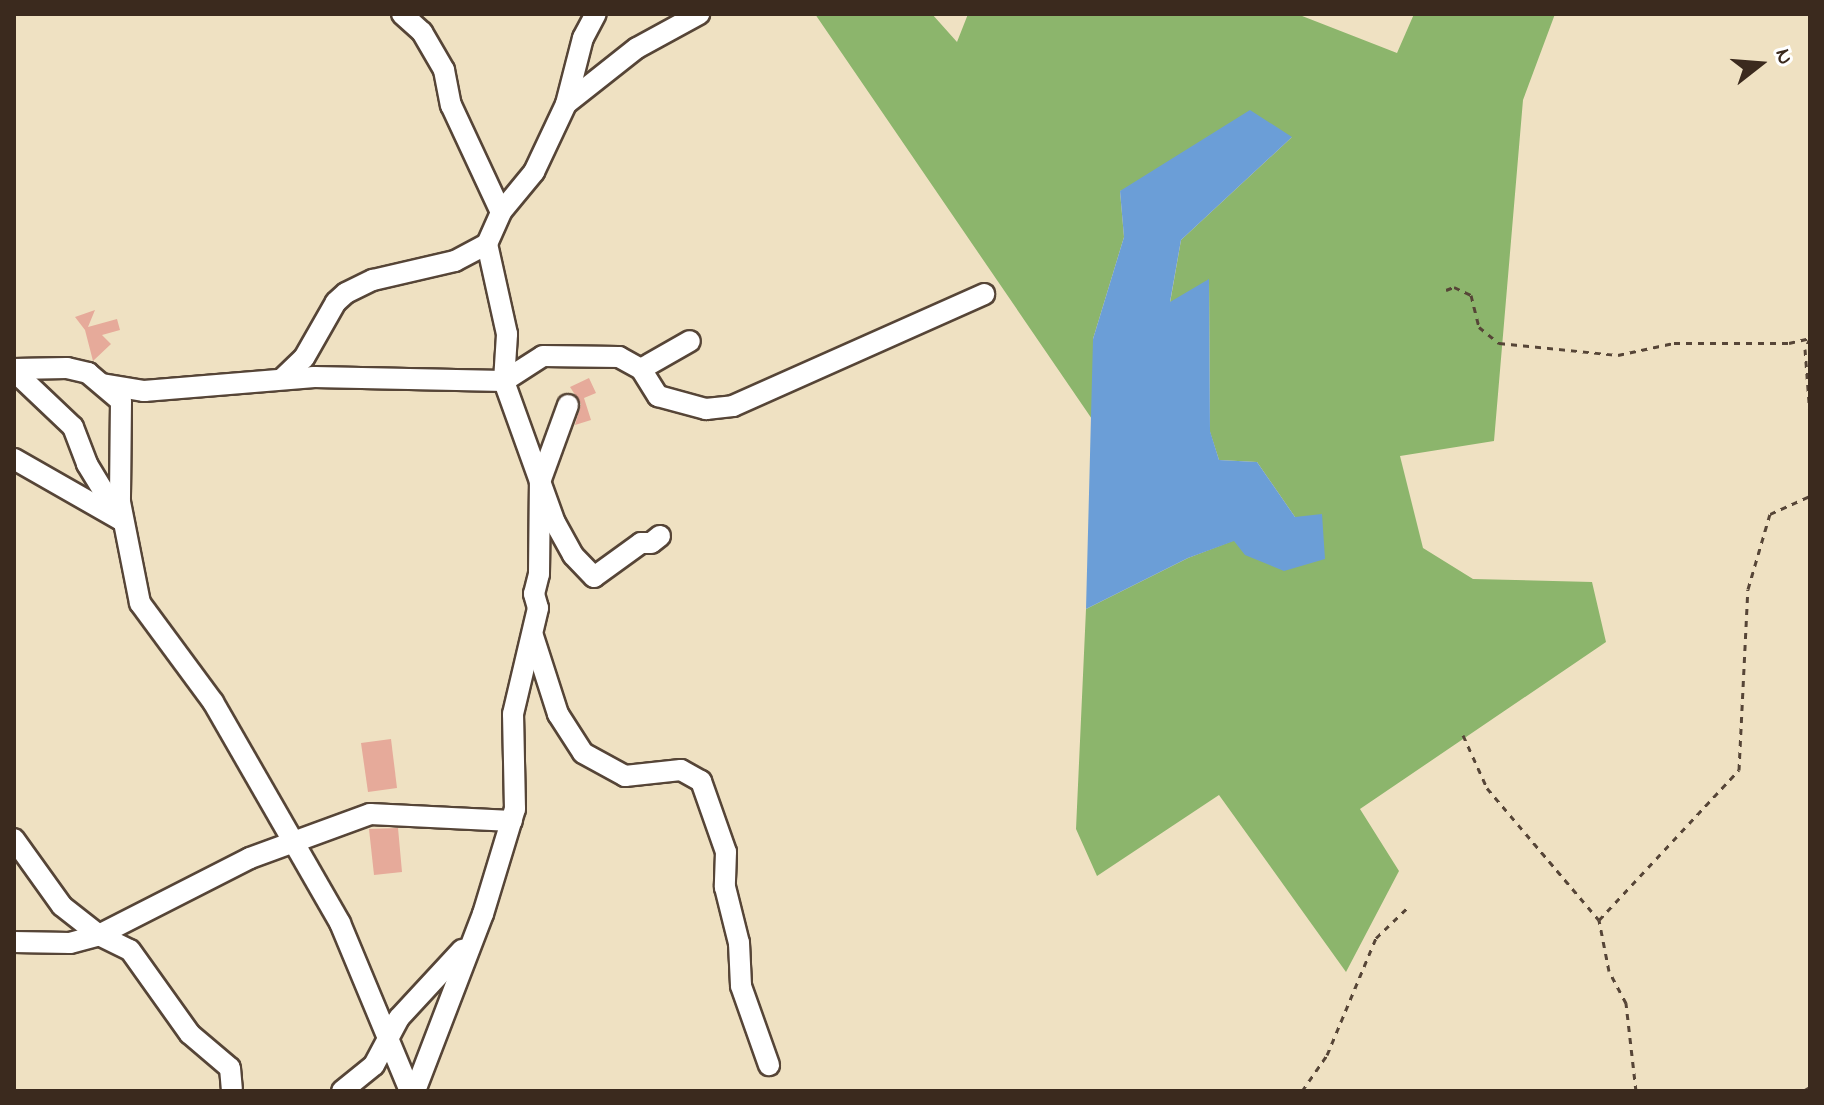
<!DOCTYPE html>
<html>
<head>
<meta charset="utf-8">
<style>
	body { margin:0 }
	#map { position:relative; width:1824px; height:1105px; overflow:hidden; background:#efe1c2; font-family:"Indie Flower",sans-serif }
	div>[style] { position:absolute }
	.forest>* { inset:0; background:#8cb56c }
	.water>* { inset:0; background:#6b9ed7 }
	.building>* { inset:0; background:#e6aa9a }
	.path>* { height:3px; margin-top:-1.5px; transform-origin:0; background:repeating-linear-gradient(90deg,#564537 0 6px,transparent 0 12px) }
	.roads { filter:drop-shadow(2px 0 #564537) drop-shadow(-2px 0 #564537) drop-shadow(0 2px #564537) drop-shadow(0 -2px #564537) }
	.minor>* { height:20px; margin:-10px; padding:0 10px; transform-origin:10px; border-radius:10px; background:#fff }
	span { translate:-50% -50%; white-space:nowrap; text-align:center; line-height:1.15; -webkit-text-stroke:8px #fff; paint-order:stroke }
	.frame { position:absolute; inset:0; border:16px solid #3b2a1e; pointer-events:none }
	.north { position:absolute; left:1720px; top:24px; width:80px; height:80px; -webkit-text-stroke:6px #fff; paint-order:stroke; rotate:73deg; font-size:22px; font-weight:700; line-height:32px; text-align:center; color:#3b2a1e }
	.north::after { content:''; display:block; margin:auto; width:28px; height:36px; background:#3b2a1e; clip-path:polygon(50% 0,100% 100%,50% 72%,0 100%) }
</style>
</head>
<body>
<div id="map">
	<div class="forest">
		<i style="clip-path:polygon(815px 14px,932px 14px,957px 42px,968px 14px,1297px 14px,1397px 53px,1414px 14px,1555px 14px,1523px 100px,1494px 441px,1400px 456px,1423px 548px,1473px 579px,1592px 582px,1606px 642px,1360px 809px,1399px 871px,1346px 972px,1219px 795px,1097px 876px,1076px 829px,1086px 609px,1188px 558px,1295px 517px,1257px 462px,1219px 460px,1210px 432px,1209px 280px,1170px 303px,1181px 240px,1292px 137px,1120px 191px,1124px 237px,1093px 339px,1094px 422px)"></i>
	</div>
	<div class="water">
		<i style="clip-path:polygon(1250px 110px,1292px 137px,1181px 240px,1170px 302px,1209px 279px,1210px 431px,1219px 460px,1257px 462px,1295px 517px,1322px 514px,1325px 559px,1284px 571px,1245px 555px,1234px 541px,1188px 558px,1086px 609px,1093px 339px,1124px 237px,1120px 191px)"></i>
	</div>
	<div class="building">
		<i style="clip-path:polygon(95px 310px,88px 327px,117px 319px,120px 330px,102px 335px,111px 344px,93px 361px,85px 330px,75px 317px)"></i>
		<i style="clip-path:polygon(589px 378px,596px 393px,584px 398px,591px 420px,575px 425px,581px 404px,570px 387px)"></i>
		<i style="clip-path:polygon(391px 739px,397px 788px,368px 792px,361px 743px)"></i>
		<i style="clip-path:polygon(398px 828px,402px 872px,374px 875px,369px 829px)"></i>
	</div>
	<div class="path">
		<i style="left:1446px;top:290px;width:9px;rotate:-21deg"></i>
		<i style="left:1454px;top:287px;width:19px;rotate:25deg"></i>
		<i style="left:1471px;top:295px;width:33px;rotate:76deg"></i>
		<i style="left:1479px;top:327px;width:26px;rotate:39deg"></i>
		<i style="left:1499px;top:343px;width:120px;rotate:5.8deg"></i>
		<i style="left:1618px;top:355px;width:57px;rotate:-12.1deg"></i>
		<i style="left:1674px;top:343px;width:115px"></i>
		<i style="left:1789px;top:343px;width:22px;rotate:-13deg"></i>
		<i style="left:1810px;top:338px;width:12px;rotate:114deg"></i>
		<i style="left:1805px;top:349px;width:67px;rotate:85.7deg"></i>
		<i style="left:1463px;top:735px;width:58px;rotate:65.6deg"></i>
		<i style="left:1487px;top:788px;width:173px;rotate:49.7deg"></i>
		<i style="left:1302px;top:1091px;width:44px;rotate:-55.2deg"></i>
		<i style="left:1327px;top:1055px;width:127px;rotate:-67.3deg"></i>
		<i style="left:1376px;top:938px;width:42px;rotate:-44deg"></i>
		<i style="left:1636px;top:1091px;width:89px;rotate:-96.5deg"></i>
		<i style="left:1626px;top:1003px;width:36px;rotate:-118deg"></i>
		<i style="left:1609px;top:971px;width:52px;rotate:-101.1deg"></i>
		<i style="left:1599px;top:920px;width:205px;rotate:-47deg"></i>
		<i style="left:1739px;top:770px;width:181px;rotate:-87.2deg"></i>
		<i style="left:1748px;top:589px;width:78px;rotate:-73.7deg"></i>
		<i style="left:1770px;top:514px;width:44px;rotate:-24.2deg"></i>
		<i style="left:1803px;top:1091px;width:8px;rotate:-30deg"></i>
	</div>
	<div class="roads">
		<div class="minor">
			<i style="left:402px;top:14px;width:27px;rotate:42deg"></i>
			<i style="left:422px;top:32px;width:44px;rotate:59.9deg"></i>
			<i style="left:444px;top:70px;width:36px;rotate:79deg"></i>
			<i style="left:451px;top:105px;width:118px;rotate:65deg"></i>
			<i style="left:566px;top:104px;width:68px;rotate:-75.6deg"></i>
			<i style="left:583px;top:38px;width:27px;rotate:-62deg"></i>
			<i style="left:14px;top:369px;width:53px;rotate:-1.1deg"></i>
			<i style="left:67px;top:368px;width:22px;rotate:13deg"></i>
			<i style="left:88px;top:373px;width:43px;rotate:40.3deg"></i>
			<i style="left:121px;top:401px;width:101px;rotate:90.6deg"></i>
			<i style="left:120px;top:502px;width:103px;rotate:78.8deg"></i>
			<i style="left:140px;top:603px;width:123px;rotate:53.6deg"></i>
			<i style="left:213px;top:702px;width:255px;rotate:60.1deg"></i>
			<i style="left:340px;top:923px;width:182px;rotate:67.4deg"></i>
			<i style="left:641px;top:369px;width:32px;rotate:58deg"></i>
			<i style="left:658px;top:396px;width:50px;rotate:15.2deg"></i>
			<i style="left:706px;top:409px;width:27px;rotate:-6deg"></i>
			<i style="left:733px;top:406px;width:275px;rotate:-24deg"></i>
			<i style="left:14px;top:371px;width:81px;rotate:43.5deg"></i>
			<i style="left:73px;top:427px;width:40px;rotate:69deg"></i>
			<i style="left:87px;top:464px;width:66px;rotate:58.7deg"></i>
			<i style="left:121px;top:520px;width:123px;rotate:-150.3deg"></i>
			<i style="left:282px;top:379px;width:30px;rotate:-44deg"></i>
			<i style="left:304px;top:358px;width:64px;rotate:-60.3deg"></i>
			<i style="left:336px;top:302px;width:13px;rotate:-42deg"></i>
			<i style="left:346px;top:293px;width:30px;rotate:-26deg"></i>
			<i style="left:373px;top:280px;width:84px;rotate:-13deg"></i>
			<i style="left:455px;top:261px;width:36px;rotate:-28deg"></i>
			<i style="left:102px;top:384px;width:43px;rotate:9.5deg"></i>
			<i style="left:144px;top:391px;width:171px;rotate:-4.7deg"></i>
			<i style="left:314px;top:377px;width:190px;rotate:1.2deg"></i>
			<i style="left:504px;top:381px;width:46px;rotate:-32.7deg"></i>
			<i style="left:543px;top:356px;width:76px;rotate:0.8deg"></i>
			<i style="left:619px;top:357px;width:25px;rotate:29deg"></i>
			<i style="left:641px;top:369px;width:56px;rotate:-29.7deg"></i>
			<i style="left:660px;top:536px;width:11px;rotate:142deg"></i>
			<i style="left:651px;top:543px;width:10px;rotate:180deg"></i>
			<i style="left:641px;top:543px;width:58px;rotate:144.1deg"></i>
			<i style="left:594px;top:577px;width:30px;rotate:-134deg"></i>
			<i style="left:573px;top:555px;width:37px;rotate:-119deg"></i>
			<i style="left:555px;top:523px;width:151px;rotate:-109.8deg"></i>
			<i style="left:504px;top:381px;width:47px;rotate:-86.3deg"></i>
			<i style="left:507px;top:334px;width:92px;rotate:-102.5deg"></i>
			<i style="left:487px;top:244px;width:35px;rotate:-66deg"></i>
			<i style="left:501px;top:212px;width:52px;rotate:-50.5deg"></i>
			<i style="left:534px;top:172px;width:75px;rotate:-64.8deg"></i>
			<i style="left:566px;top:104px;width:90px;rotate:-38.3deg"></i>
			<i style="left:637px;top:48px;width:71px;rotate:-28.7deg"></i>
			<i style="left:533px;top:636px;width:82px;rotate:72.2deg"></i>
			<i style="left:558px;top:714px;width:46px;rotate:57.3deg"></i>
			<i style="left:583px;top:753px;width:48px;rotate:28.7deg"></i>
			<i style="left:625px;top:776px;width:56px;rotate:-6.1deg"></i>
			<i style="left:681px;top:770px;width:23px;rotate:29deg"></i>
			<i style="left:701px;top:781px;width:75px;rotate:70.6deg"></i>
			<i style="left:726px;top:852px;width:35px;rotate:92deg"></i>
			<i style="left:725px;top:887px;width:58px;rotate:76deg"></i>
			<i style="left:739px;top:943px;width:43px;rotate:87.3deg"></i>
			<i style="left:741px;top:986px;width:84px;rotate:70.5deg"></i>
			<i style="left:14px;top:839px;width:82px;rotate:54.4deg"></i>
			<i style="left:62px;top:906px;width:47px;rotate:38.1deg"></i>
			<i style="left:99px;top:935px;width:34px;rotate:26deg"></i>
			<i style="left:130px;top:950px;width:103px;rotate:54.5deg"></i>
			<i style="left:190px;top:1034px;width:52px;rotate:40.4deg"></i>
			<i style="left:230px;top:1068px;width:21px;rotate:85deg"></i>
			<i style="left:14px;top:942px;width:56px;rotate:1deg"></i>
			<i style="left:70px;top:943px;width:30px;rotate:-15deg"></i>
			<i style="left:99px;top:935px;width:169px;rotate:-27deg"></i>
			<i style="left:250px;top:858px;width:128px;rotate:-20.1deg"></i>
			<i style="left:370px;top:814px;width:142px;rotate:2.8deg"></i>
			<i style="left:342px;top:1091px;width:41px;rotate:-39.1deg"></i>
			<i style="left:374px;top:1065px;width:53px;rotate:-62deg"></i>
			<i style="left:399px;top:1018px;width:93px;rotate:-47.2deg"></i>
			<i style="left:415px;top:1091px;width:190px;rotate:-69deg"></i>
			<i style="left:483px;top:914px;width:110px;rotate:-73.1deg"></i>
			<i style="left:515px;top:809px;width:95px;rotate:-91.2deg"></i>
			<i style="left:513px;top:714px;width:109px;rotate:-76.7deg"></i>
			<i style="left:538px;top:608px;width:15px;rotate:-106deg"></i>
			<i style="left:534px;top:594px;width:21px;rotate:-76deg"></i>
			<i style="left:539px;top:574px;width:92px;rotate:-89.4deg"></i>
			<i style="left:540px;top:482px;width:82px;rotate:-70deg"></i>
		</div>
	</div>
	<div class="frame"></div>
	<div class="north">N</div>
</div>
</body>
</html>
